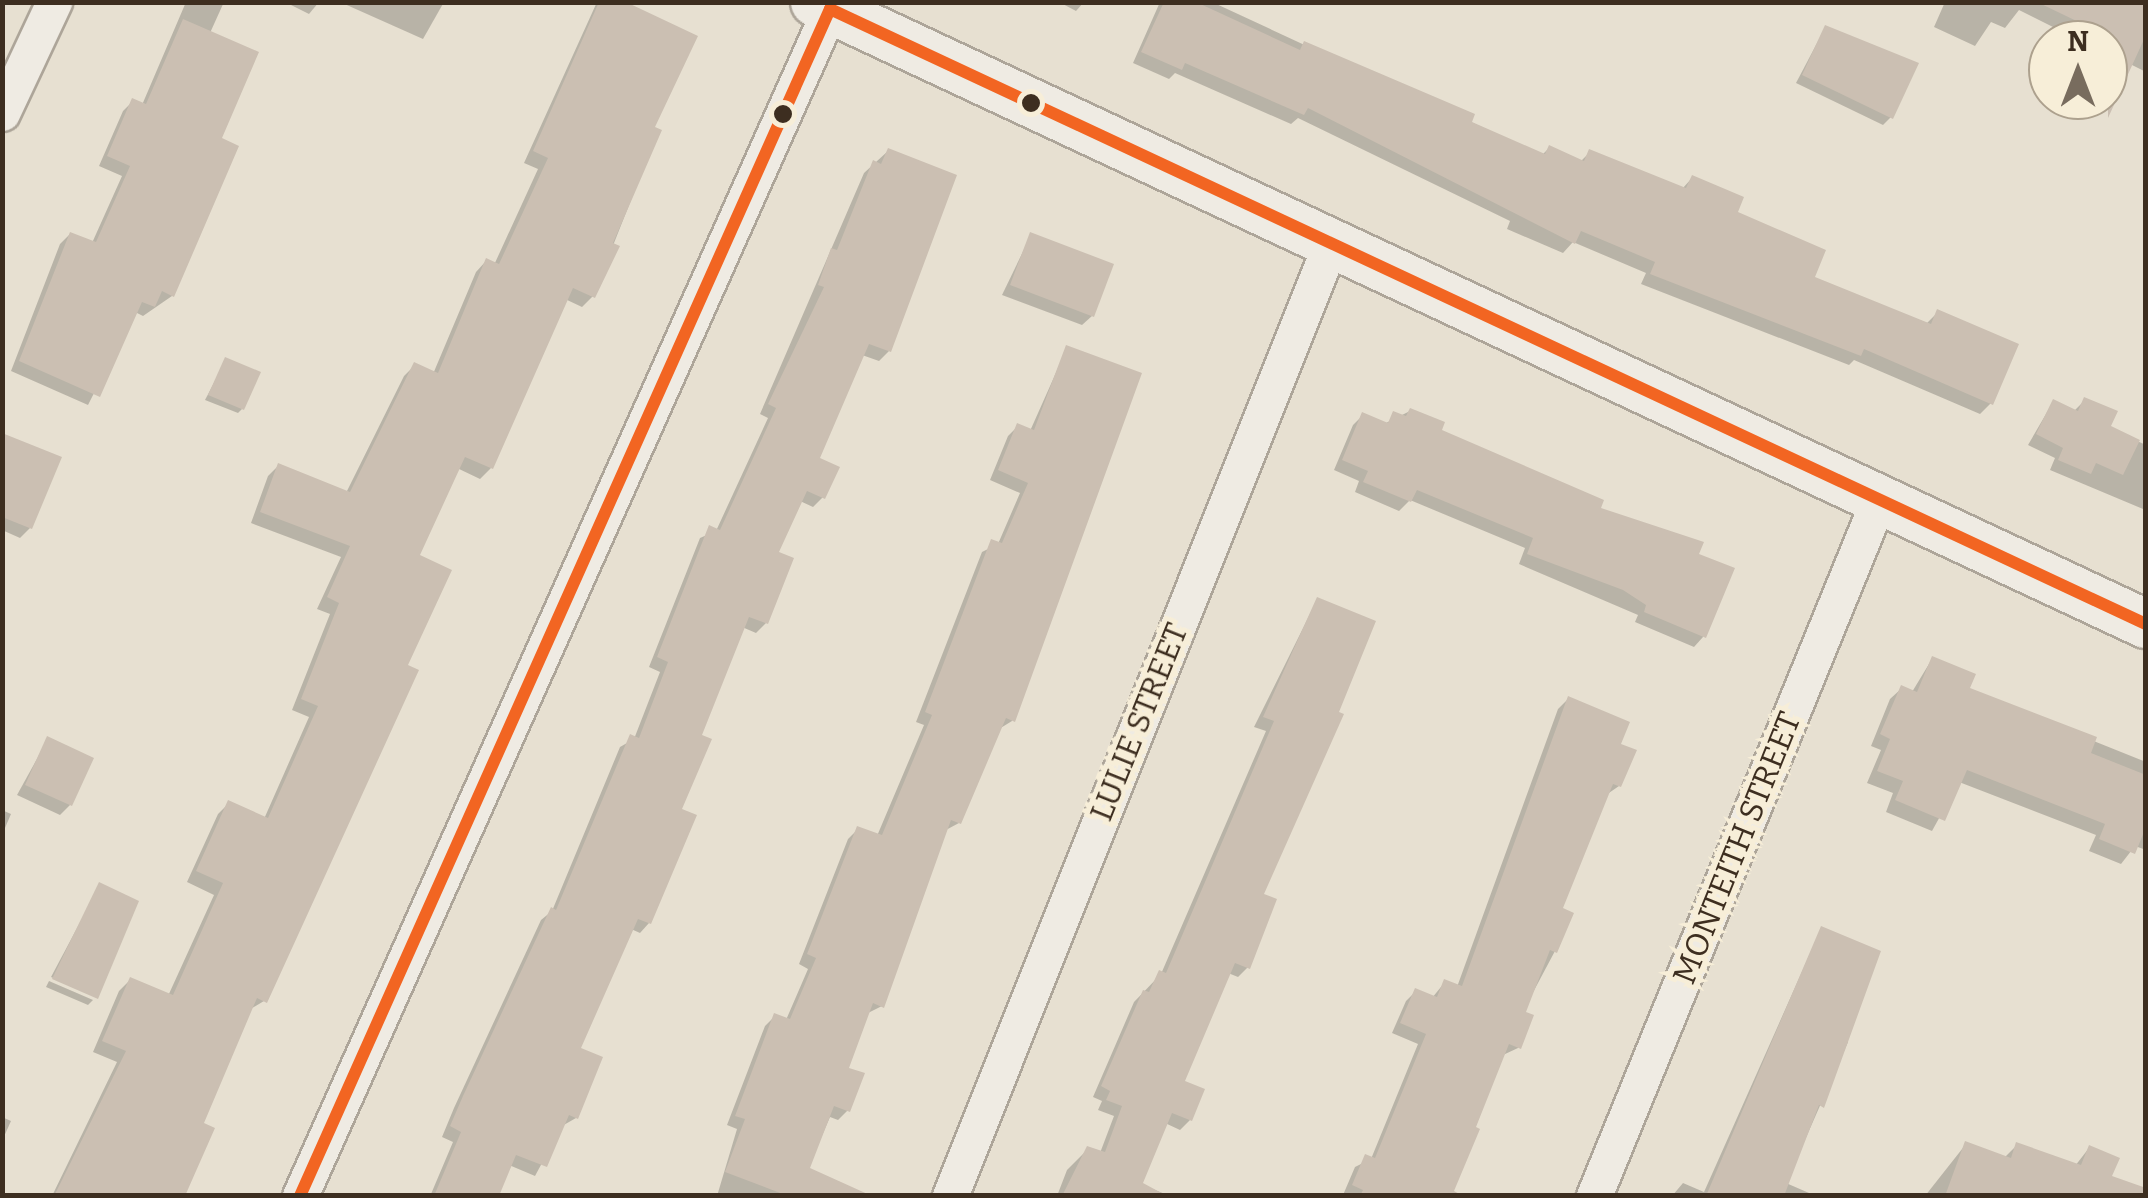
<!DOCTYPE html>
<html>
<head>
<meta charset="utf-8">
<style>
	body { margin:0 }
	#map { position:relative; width:2148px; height:1198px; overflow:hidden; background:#e7e0d1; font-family:Bitter,serif }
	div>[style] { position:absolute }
	.shadow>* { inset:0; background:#0003 }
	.building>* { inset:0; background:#cbbfb2 }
	.roads { filter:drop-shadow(2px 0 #ada599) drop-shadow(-2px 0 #ada599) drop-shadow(0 2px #ada599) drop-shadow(0 -2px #ada599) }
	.street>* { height:35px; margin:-17.5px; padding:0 17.5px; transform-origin:17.5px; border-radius:17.5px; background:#efebe3 }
	.secondary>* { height:48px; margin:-24px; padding:0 24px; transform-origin:24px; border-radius:24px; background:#efebe3 }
	.bus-1>* { height:12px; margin:-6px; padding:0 6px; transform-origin:6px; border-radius:6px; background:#f26522 }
	.dots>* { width:28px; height:28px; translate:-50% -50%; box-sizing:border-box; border:5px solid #f7eed8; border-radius:50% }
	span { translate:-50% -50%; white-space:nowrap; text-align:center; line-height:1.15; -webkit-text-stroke:9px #f7eed8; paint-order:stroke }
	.street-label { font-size:32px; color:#3d2e20 }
	.frame { position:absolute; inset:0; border:5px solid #3d2e20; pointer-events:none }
	.north { position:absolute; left:2028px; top:20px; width:100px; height:100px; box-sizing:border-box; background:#f7eed8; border:2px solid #ada18e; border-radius:50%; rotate:0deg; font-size:28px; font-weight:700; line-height:40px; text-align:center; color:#3d2e20 }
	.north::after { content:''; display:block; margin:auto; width:35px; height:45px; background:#786c5e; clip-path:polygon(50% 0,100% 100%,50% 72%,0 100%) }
</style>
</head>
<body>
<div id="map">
	<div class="shadow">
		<i style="clip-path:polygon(186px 2px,224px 2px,210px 33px,219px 139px,172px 296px,143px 316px,135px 312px,88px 405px,11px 371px,60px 244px,70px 234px,92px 243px,122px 176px,99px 166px,123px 111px,133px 101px,142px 105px)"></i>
		<i style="clip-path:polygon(285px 2px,319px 2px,309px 14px)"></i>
		<i style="clip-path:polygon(340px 2px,444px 2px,423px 39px)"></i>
		<i style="clip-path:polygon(597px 2px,620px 2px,651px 129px,658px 132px,593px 296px,582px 307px,565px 299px,491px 468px,480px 479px,457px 468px,416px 556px,405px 667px,264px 1001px,249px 1010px,200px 1124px,181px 1196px,52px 1196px,117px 1062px,93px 1052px,119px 991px,130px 980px,168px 996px,214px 895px,187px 882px,218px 814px,229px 803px,264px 819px,309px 717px,292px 710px,330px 614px,317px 609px,341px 557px,251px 523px,268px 476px,279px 465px,346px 493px,404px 376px,415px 365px,433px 374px,476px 272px,486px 261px,494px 265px,538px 169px,524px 163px)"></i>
		<i style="clip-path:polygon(1059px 2px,1084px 2px,1076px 11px)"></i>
		<i style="clip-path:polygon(1160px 2px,1212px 2px,1542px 155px,1549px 148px,1580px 162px,1590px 152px,1682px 189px,1692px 178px,1812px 278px,1927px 323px,1938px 312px,1991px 403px,1980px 414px,1854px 360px,1849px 365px,1641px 284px,1646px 273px,1573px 242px,1563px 253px,1507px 229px,1510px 221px,1298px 118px,1291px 124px,1175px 73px,1169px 79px,1133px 63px)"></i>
		<i style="clip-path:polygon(1945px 2px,2146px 2px,2146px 72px,2130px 64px,2108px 87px,2108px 40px,2079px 40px,2019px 10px,2005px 28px,1991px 22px,1975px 46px,1934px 27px)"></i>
		<i style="clip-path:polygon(1825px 28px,1891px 117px,1883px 125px,1796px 83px)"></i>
		<i style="clip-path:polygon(888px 151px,889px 351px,879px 361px,862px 355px,817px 460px,823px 497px,813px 507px,800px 501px,775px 554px,766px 623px,756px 633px,742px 627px,699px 736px,649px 923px,640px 933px,631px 929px,578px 1049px,576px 1118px,562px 1126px,535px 1176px,509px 1165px,497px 1196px,423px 1196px,431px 1194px,453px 1142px,442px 1137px,454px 1108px,541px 920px,552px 911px,620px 747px,634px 739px,660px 672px,649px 667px,700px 538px,716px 531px,768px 418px,760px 414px,864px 173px)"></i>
		<i style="clip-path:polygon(1031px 235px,1092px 316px,1082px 325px,1002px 295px)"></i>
		<i style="clip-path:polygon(1067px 348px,1012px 721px,999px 729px,959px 823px,944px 831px,882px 1006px,866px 1014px,846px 1069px,848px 1110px,838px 1120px,830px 1117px,807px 1170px,811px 1196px,717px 1196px,737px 1129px,727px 1125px,765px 1026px,775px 1016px,786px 1020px,808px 969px,799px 964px,848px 839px,858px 829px,877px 836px,924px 725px,916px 722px,982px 552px,998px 544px,1020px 493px,990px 480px,1008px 436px,1018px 426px,1030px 431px)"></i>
		<i style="clip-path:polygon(226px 360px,242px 409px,238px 413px,205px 400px)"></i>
		<i style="clip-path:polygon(2085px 400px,2108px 428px,2146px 445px,2146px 516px,2143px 509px,2050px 470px,2055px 458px,2028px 445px,2053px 402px,2073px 412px)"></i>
		<i style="clip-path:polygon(1410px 411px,1438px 432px,1695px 555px,1703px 637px,1694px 647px,1635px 622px,1638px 615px,1519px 564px,1525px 548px,1410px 500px,1399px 511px,1355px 492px,1359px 481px,1334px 470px,1353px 425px,1363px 415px,1384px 424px)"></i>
		<i style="clip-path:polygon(2px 435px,30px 528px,20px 538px,2px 530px)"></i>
		<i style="clip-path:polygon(1317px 600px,1248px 967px,1238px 977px,1228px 973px,1182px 1083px,1190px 1120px,1180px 1130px,1165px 1123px,1140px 1184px,1170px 1196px,1057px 1196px,1067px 1170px,1088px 1149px,1100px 1153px,1114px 1116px,1098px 1110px,1102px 1101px,1093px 1097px,1134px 1002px,1161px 974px,1266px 731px,1254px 727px)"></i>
		<i style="clip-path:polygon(1932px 659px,1967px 690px,2146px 762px,2146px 850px,2135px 846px,2121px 864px,2089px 851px,2096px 835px,1959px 782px,1932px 831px,1886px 812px,1893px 793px,1867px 783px,1881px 750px,1871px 746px,1890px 699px,1902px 688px,1912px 692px)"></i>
		<i style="clip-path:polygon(1568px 699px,1618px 745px,1619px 786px,1606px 795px,1560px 910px,1555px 951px,1522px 1013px,1518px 1048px,1503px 1055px,1449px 1196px,1343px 1195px,1355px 1167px,1371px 1159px,1418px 1044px,1392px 1033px,1406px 1001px,1416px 991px,1432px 998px,1445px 982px,1457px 987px,1558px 709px)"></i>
		<i style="clip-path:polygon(48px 739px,70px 805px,60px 815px,17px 795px)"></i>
		<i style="clip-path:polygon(2px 810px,11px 814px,2px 835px)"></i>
		<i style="clip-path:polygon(100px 885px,96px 996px,51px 977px)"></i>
		<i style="clip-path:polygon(1821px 929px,1848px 1042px,1786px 1183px,1816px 1196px,1672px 1196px,1683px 1183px,1704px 1192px)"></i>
		<i style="clip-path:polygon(49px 981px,93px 1000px,88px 1005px,46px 987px)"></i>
		<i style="clip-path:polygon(2px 1117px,11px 1121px,2px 1141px)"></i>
		<i style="clip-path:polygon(1966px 1144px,2004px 1158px,2017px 1145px,2075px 1166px,2089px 1148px,2104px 1196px,1925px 1196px)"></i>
	</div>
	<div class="building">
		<i style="clip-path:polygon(599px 2px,626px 2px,698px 36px,655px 127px,662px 130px,613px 243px,620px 246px,595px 298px,573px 288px,493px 469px,465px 457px,420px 555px,452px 570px,408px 665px,419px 670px,267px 1003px,257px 998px,204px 1123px,215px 1128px,185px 1196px,54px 1196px,126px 1051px,102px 1041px,130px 977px,173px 995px,223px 883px,196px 871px,228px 800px,268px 818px,318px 706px,301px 699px,339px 603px,327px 597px,350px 546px,260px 512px,278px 463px,350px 492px,414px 362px,438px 373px,486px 258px,499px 264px,548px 158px,533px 151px)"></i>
		<i style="clip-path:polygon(1164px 2px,1196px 2px,1300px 50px,1304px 41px,1475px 114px,1472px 122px,1545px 154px,1549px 145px,1584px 161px,1589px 149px,1686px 188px,1692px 175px,1744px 197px,1738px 212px,1826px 250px,1815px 277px,1931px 324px,1937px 309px,2019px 344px,1993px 405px,1864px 349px,1861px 356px,1650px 274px,1655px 262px,1581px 231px,1575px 244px,1308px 108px,1304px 115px,1185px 63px,1182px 70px,1141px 52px)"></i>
		<i style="clip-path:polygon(2037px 2px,2146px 2px,2146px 35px,2108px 118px,2108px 40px,2083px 40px,2089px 27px)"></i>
		<i style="clip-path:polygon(183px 19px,259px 52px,222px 138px,239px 146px,174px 297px,162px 291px,155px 307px,142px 302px,100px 397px,19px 361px,70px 232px,96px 242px,130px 166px,107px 156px,132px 98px,146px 104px)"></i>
		<i style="clip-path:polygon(1825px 25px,1919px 63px,1893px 119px,1802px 75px)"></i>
		<i style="clip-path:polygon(888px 148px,957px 175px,891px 352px,869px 344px,820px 458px,840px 467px,825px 499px,807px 491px,779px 552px,794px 558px,768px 624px,749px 617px,702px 735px,712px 739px,682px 809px,697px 815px,651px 924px,638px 919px,581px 1048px,603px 1057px,578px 1119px,569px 1115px,547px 1167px,516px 1155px,499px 1196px,434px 1196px,461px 1132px,450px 1126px,463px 1096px,551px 907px,556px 910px,630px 734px,639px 738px,668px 662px,657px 657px,709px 525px,720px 530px,776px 408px,768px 404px,824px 287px,818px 285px,831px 248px,837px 250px,873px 160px,881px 164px)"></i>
		<i style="clip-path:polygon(1030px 232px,1114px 264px,1094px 317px,1010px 285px)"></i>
		<i style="clip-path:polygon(1066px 345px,1142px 373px,1015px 722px,1006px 718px,961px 824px,951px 820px,884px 1008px,873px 1003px,849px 1068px,865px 1073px,850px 1112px,834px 1106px,810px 1168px,872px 1196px,788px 1196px,725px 1172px,745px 1119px,735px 1116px,774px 1013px,790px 1019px,816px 958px,807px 954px,857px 826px,882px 835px,932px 715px,925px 712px,991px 539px,1002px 543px,1028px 483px,998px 470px,1017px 423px,1034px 430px)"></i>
		<i style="clip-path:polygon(225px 357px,261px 372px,244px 410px,208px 395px)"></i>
		<i style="clip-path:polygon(2084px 397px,2118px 411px,2111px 426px,2140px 440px,2123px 475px,2096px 463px,2091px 474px,2058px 460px,2063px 448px,2036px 434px,2053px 399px,2078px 411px)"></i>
		<i style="clip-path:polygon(1410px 408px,1445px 422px,1442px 430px,1604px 500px,1601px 508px,1704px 542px,1699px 554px,1735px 568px,1706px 638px,1644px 612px,1646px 605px,1623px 590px,1527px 554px,1533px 538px,1417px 490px,1411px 502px,1363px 482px,1368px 471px,1342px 460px,1362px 412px,1388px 423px,1393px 411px,1406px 416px)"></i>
		<i style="clip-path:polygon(2px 433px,62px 457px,32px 529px,2px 517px)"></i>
		<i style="clip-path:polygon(1317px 597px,1376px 621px,1339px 712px,1344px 714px,1264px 894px,1277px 899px,1250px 969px,1235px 963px,1185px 1081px,1205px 1089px,1192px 1121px,1172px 1113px,1143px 1183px,1167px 1196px,1062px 1196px,1087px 1146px,1105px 1152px,1122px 1106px,1106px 1100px,1110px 1091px,1101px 1086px,1143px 990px,1149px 992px,1159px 970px,1166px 973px,1274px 721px,1263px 717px)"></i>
		<i style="clip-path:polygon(1932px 656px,1976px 674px,1970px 688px,2097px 737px,2091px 753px,2146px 775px,2146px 827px,2135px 854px,2099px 839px,2105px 824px,1967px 770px,1945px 821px,1895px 800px,1903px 781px,1877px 771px,1890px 739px,1880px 734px,1901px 685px,1917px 692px)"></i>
		<i style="clip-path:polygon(1568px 696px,1630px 722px,1621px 744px,1637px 750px,1621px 787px,1613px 784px,1563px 908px,1574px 913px,1557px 953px,1550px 950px,1526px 1012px,1534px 1015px,1521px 1049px,1509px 1044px,1476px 1127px,1480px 1129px,1454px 1191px,1463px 1196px,1360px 1196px,1363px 1190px,1352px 1185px,1365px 1154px,1375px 1158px,1426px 1034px,1400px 1023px,1415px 988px,1437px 997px,1444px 979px,1462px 986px)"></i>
		<i style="clip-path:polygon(47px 736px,94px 758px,72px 806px,25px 785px)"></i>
		<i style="clip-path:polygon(99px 882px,139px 901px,98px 999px,52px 979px)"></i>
		<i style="clip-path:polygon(1821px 926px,1881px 951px,1824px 1108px,1819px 1105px,1784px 1196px,1706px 1196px)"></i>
		<i style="clip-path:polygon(1965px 1141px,2011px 1158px,2016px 1142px,2081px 1165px,2089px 1145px,2120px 1158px,2112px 1176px,2146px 1188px,2146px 1196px,1945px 1196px)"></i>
	</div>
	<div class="roads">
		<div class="street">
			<i style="left:2px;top:113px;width:123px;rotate:-64.9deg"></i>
			<i style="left:300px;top:1196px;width:1300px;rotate:-65.94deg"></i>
			<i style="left:950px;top:1196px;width:1021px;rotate:-68.21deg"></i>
			<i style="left:1594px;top:1196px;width:753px;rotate:-67.76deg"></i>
		</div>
		<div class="secondary">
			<i style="left:815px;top:2px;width:1469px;rotate:25.05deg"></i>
		</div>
	</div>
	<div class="bus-1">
		<i style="left:830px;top:9px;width:1453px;rotate:25.05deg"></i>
		<i style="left:300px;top:1196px;width:1300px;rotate:-65.94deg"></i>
	</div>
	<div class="dots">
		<i style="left:1031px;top:103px;background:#3d2e20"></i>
		<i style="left:783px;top:114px;background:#3d2e20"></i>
	</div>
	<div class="street-label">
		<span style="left:1139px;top:722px;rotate:-68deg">LULIE STREET</span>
		<span style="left:1737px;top:848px;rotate:-68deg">MONTEITH STREET</span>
	</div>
	<div class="frame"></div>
	<div class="north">N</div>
</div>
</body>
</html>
